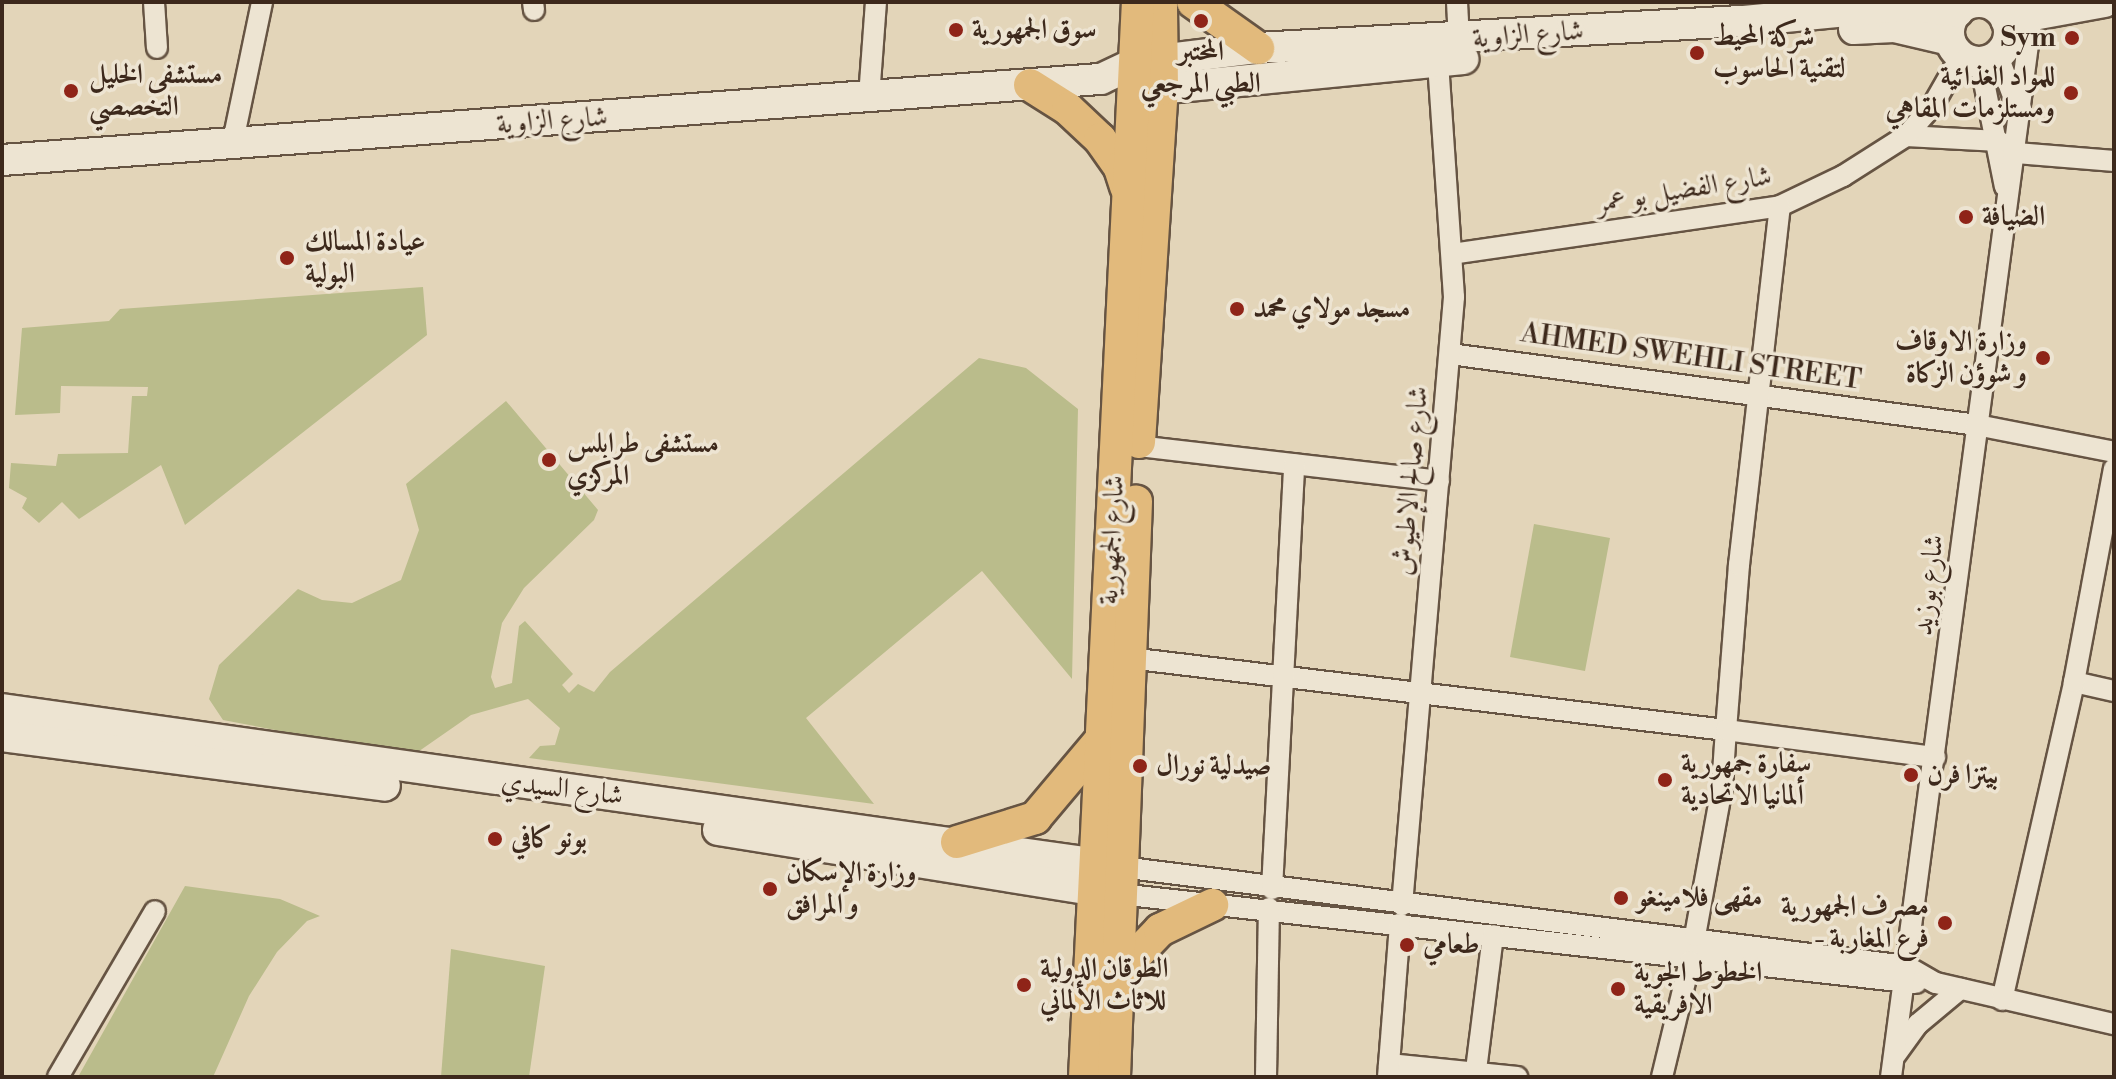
<!DOCTYPE html>
<html>
<head>
<meta charset="utf-8">
<style>
	body { margin:0 }
	#map { position:relative; width:2116px; height:1079px; overflow:hidden; background:#e3d5b9; font-family:"Libre Bodoni",Amiri,serif }
	div>[style] { position:absolute }
	.green>* { inset:0; background:#babc8b }
	.roads { filter:drop-shadow(2px 0 #665443) drop-shadow(-2px 0 #665443) drop-shadow(0 2px #665443) drop-shadow(0 -2px #665443) }
	.street>* { height:20px; margin:-10px; padding:0 10px; transform-origin:10px; border-radius:10px; background:#ede4d2 }
	.secondary>* { height:30px; margin:-15px; padding:0 15px; transform-origin:15px; border-radius:15px; background:#ede4d2 }
	.secondary>.ring { margin:-15px; padding:0; box-sizing:content-box; background:none; border:30px solid #ede4d2; border-radius:50% }
	.primary>* { height:32px; margin:-16px; padding:0 16px; transform-origin:16px; border-radius:16px; background:#e2ba7c }
	.dots>* { width:22px; height:22px; translate:-50% -50%; box-sizing:border-box; border:4px solid #ede4d2; border-radius:50% }
	span { translate:-50% -50%; white-space:nowrap; text-align:center; line-height:1.15; -webkit-text-stroke:7px #ede4d2; paint-order:stroke }
	.poi-label { font-size:28px; color:#3d291c; font-weight:700 }
	.left { translate:0 -50%; text-align:left }
	.right { translate:-100% -50%; text-align:right }
	.street-label { font-size:28px; color:#3d291c }
	.frame { position:absolute; inset:0; border:4px solid #3d291c; pointer-events:none }
</style>
</head>
<body>
<div id="map">
	<div class="green">
		<i style="clip-path:polygon(423px 287px,427px 335px,185px 525px,161px 465px,79px 519px,62px 502px,39px 523px,22px 508px,27px 498px,9px 488px,11px 463px,56px 466px,58px 454px,128px 453px,132px 396px,147px 396px,148px 387px,61px 386px,60px 413px,15px 415px,22px 328px,109px 321px,120px 309px)"></i>
		<i style="clip-path:polygon(979px 358px,1026px 368px,1078px 409px,1072px 679px,982px 571px,806px 718px,874px 804px,529px 758px,540px 746px,555px 745px,560px 728px,528px 699px,471px 715px,412px 756px,223px 720px,209px 699px,219px 665px,298px 589px,322px 600px,352px 603px,401px 580px,419px 530px,406px 484px,506px 401px,598px 510px,594px 520px,524px 588px,502px 623px,491px 677px,495px 688px,512px 683px,519px 626px,525px 621px,573px 674px,562px 685px,569px 693px,578px 684px,594px 692px,610px 672px)"></i>
		<i style="clip-path:polygon(1534px 524px,1610px 538px,1585px 671px,1510px 657px)"></i>
		<i style="clip-path:polygon(185px 886px,280px 899px,320px 916px,307px 921px,277px 952px,249px 996px,213px 1077px,78px 1077px)"></i>
		<i style="clip-path:polygon(451px 949px,545px 966px,529px 1077px,441px 1077px)"></i>
	</div>
	<div class="roads">
		<div class="street">
			<i style="left:154px;top:2px;width:46px;rotate:86.3deg"></i>
			<i style="left:533px;top:2px;width:8px;rotate:83deg"></i>
			<i style="left:1457px;top:2px;width:38px;rotate:87deg"></i>
			<i style="left:1998px;top:56px;width:60px;rotate:69.4deg"></i>
			<i style="left:1980px;top:62px;width:127px;rotate:78.7deg"></i>
			<i style="left:869px;top:97px;width:95px;rotate:-85.8deg"></i>
			<i style="left:1906px;top:136px;width:93px;rotate:3.1deg"></i>
			<i style="left:232px;top:146px;width:147px;rotate:-78.2deg"></i>
			<i style="left:2017px;top:153px;width:97px;rotate:4.7deg"></i>
			<i style="left:1452px;top:254px;width:331px;rotate:-8.3deg"></i>
			<i style="left:1780px;top:206px;width:70px;rotate:-25.5deg"></i>
			<i style="left:1843px;top:176px;width:75px;rotate:-32.4deg"></i>
			<i style="left:1906px;top:136px;width:41px;rotate:-48.9deg"></i>
			<i style="left:1933px;top:105px;width:56px;rotate:-60.3deg"></i>
			<i style="left:1450px;top:354px;width:532px;rotate:7.67deg"></i>
			<i style="left:1977px;top:425px;width:140px;rotate:11.1deg"></i>
			<i style="left:1138px;top:446px;width:303px;rotate:6.6deg"></i>
			<i style="left:1129px;top:658px;width:601px;rotate:6.88deg"></i>
			<i style="left:1726px;top:730px;width:166px;rotate:-85.5deg"></i>
			<i style="left:1739px;top:565px;width:361px;rotate:-83.5deg"></i>
			<i style="left:2074px;top:682px;width:41px;rotate:12.7deg"></i>
			<i style="left:1121px;top:867px;width:791px;rotate:7.19deg"></i>
			<i style="left:1906px;top:966px;width:34px;rotate:30deg"></i>
			<i style="left:1936px;top:983px;width:183px;rotate:13deg"></i>
			<i style="left:1272px;top:889px;width:425px;rotate:-87deg"></i>
			<i style="left:1119px;top:894px;width:802px;rotate:6.37deg"></i>
			<i style="left:1402px;top:905px;width:610px;rotate:-85.11deg"></i>
			<i style="left:1454px;top:297px;width:237px;rotate:-93.9deg"></i>
			<i style="left:1695px;top:936px;width:150px;rotate:-79.7deg"></i>
			<i style="left:1722px;top:788px;width:58px;rotate:-86.1deg"></i>
			<i style="left:1726px;top:730px;width:211px;rotate:7.4deg"></i>
			<i style="left:2002px;top:1000px;width:326px;rotate:-77.2deg"></i>
			<i style="left:2074px;top:682px;width:217px;rotate:-79.4deg"></i>
			<i style="left:1896px;top:1054px;width:37px;rotate:-54deg"></i>
			<i style="left:1918px;top:1024px;width:55px;rotate:-39.8deg"></i>
			<i style="left:1389px;top:1064px;width:129px;rotate:5.8deg"></i>
			<i style="left:1476px;top:1070px;width:136px;rotate:-82.8deg"></i>
			<i style="left:58px;top:1077px;width:192px;rotate:-59.7deg"></i>
			<i style="left:1266px;top:1077px;width:169px;rotate:-89deg"></i>
			<i style="left:1388px;top:1077px;width:154px;rotate:-85.5deg"></i>
			<i style="left:1662px;top:1077px;width:119px;rotate:-76.4deg"></i>
			<i style="left:1891px;top:1077px;width:1079px;rotate:-82.44deg"></i>
		</div>
		<div class="secondary">
			<i class="ring" style="left:1949px;top:2px;width:30px;height:30px"></i>
			<i style="left:2006px;top:20px;width:100px;rotate:-10.4deg"></i>
			<i style="left:1854px;top:29px;width:40px;rotate:-2.9deg"></i>
			<i style="left:1894px;top:27px;width:57px;rotate:13.1deg"></i>
			<i style="left:1137px;top:91px;width:328px;rotate:-5.6deg"></i>
			<i style="left:2px;top:160px;width:1102px;rotate:-4.22deg"></i>
			<i style="left:1101px;top:79px;width:38px;rotate:-25deg"></i>
			<i style="left:1135px;top:63px;width:124px;rotate:-7deg"></i>
			<i style="left:1258px;top:48px;width:487px;rotate:-3.2deg"></i>
			<i style="left:1744px;top:21px;width:168px;rotate:-5.5deg"></i>
			<i style="left:1911px;top:5px;width:47px;rotate:8.7deg"></i>
			<i style="left:2px;top:709px;width:1128px;rotate:8.05deg"></i>
			<i style="left:2px;top:736px;width:386px;rotate:7.4deg"></i>
			<i style="left:718px;top:830px;width:404px;rotate:9.1deg"></i>
		</div>
		<div class="primary">
			<i style="left:1193px;top:2px;width:80px;rotate:35.3deg"></i>
			<i style="left:1030px;top:85px;width:45px;rotate:32.3deg"></i>
			<i style="left:1068px;top:109px;width:44px;rotate:43.2deg"></i>
			<i style="left:1100px;top:139px;width:35px;rotate:55deg"></i>
			<i style="left:1120px;top:168px;width:20px;rotate:72deg"></i>
			<i style="left:1139px;top:442px;width:354px;rotate:-86.3deg"></i>
			<i style="left:1162px;top:89px;width:87px;rotate:-90.7deg"></i>
			<i style="left:957px;top:842px;width:82px;rotate:-17.1deg"></i>
			<i style="left:1035px;top:818px;width:99px;rotate:-49.9deg"></i>
			<i style="left:1115px;top:977px;width:65px;rotate:-46.2deg"></i>
			<i style="left:1160px;top:930px;width:58px;rotate:-25.7deg"></i>
			<i style="left:1085px;top:1077px;width:1076px;rotate:-87.18deg"></i>
			<i style="left:1114px;top:1077px;width:576px;rotate:-87.81deg"></i>
		</div>
	</div>
	<div class="dots">
		<i style="left:1201px;top:21px;background:#8f2418"></i>
		<i style="left:956px;top:30px;background:#8f2418"></i>
		<i style="left:2072px;top:38px;background:#8f2418"></i>
		<i style="left:1697px;top:53px;background:#8f2418"></i>
		<i style="left:71px;top:91px;background:#8f2418"></i>
		<i style="left:2071px;top:93px;background:#8f2418"></i>
		<i style="left:1966px;top:217px;background:#8f2418"></i>
		<i style="left:287px;top:258px;background:#8f2418"></i>
		<i style="left:1237px;top:309px;background:#8f2418"></i>
		<i style="left:2043px;top:358px;background:#8f2418"></i>
		<i style="left:549px;top:460px;background:#8f2418"></i>
		<i style="left:1140px;top:766px;background:#8f2418"></i>
		<i style="left:1911px;top:775px;background:#8f2418"></i>
		<i style="left:1665px;top:780px;background:#8f2418"></i>
		<i style="left:495px;top:839px;background:#8f2418"></i>
		<i style="left:770px;top:889px;background:#8f2418"></i>
		<i style="left:1621px;top:898px;background:#8f2418"></i>
		<i style="left:1945px;top:923px;background:#8f2418"></i>
		<i style="left:1407px;top:945px;background:#8f2418"></i>
		<i style="left:1024px;top:985px;background:#8f2418"></i>
		<i style="left:1618px;top:989px;background:#8f2418"></i>
	</div>
	<div class="poi-label">
		<span class="left" style="left:972px;top:30px">سوق الجمهورية</span>
		<span class="left" style="left:1713px;top:53px">شركة المحيط<br>لتقنية الحاسوب</span>
		<span class="right" style="left:2056px;top:38px">Sym</span>
		<span style="left:1201px;top:68px">المختبر<br>الطبي المرجعي</span>
		<span class="left" style="left:89px;top:91px">مستشفى الخليل<br>التخصصي</span>
		<span class="right" style="left:2055px;top:93px">للمواد الغذائية<br>ومستلزمات المقاهي</span>
		<span class="left" style="left:1982px;top:217px">الضيافة</span>
		<span class="left" style="left:305px;top:258px">عيادة المسالك<br>البولية</span>
		<span class="left" style="left:1253px;top:309px">مسجد مولاي محمد</span>
		<span class="right" style="left:2027px;top:358px">وزارة الاوقاف<br>و شوؤن الزكاة</span>
		<span class="left" style="left:567px;top:460px">مستشفى طرابلس<br>المركزي</span>
		<span class="left" style="left:1681px;top:780px">سفارة جمهورية<br>ألمانيا الاتحادية</span>
		<span class="left" style="left:1156px;top:766px">صيدلية نورال</span>
		<span class="left" style="left:1927px;top:775px">بيتزا فرن</span>
		<span class="left" style="left:511px;top:839px">بونو كافي</span>
		<span class="left" style="left:786px;top:889px">وزارة الإسكان<br>و المرافق</span>
		<span class="left" style="left:1637px;top:898px">مقهى فلامينغو</span>
		<span class="right" style="left:1929px;top:923px">مصرف الجمهورية<br>- فرع المغاربة</span>
		<span class="left" style="left:1423px;top:945px">طعامي</span>
		<span class="left" style="left:1040px;top:985px">الطوقان الدولية<br>للاثاث الألماني</span>
		<span class="left" style="left:1634px;top:989px">الخطوط الجوية<br>الافريقية</span>
	</div>
	<div class="street-label">
		<span style="left:1528px;top:35px;rotate:-4deg">شارع الزاوية</span>
		<span style="left:552px;top:121px;rotate:-4deg">شارع الزاوية</span>
		<span style="left:1684px;top:190px;rotate:-9deg">شارع الفضيل بو عمر</span>
		<span style="left:1691px;top:357px;rotate:8deg">AHMED SWEHLI STREET</span>
		<span style="left:1411px;top:481px;rotate:-85deg">شارع صالح الإطيوش</span>
		<span style="left:1112px;top:540px;rotate:-87deg">شارع الجمهورية</span>
		<span style="left:1929px;top:585px;rotate:-83deg">شارع بوزيد</span>
		<span style="left:562px;top:789px;rotate:7deg">شارع السيدي</span>
	</div>
	<div class="frame"></div>
</div>
</body>
</html>
